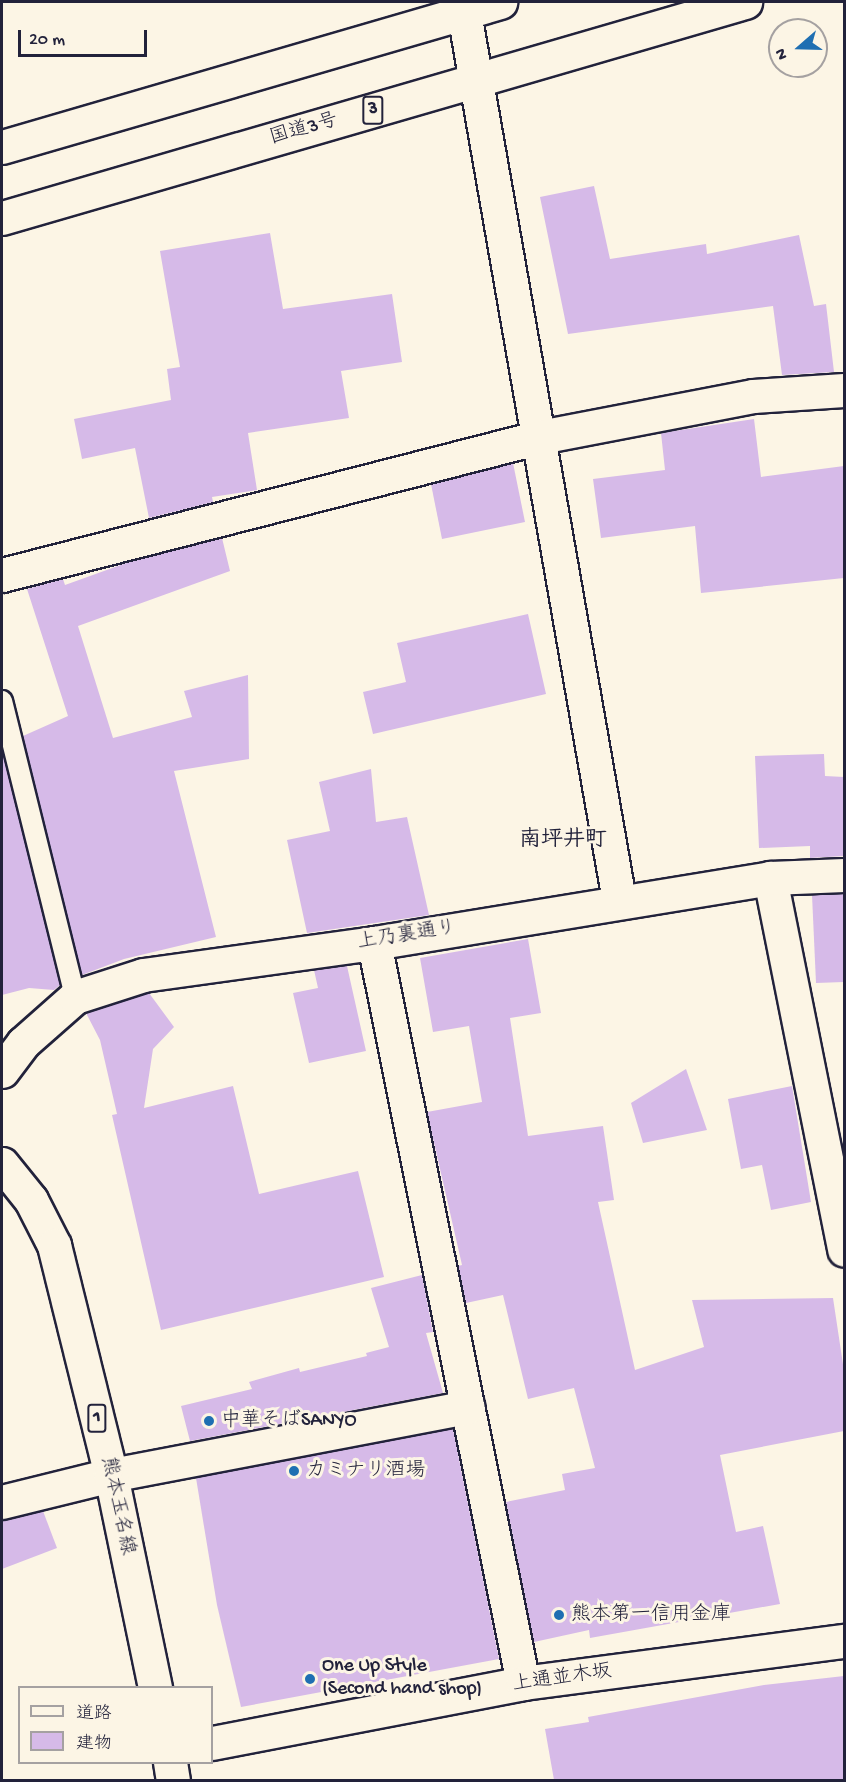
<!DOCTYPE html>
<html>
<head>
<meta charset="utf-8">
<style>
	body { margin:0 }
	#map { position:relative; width:846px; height:1782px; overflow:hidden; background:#fcf5e5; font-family:"Gochi Hand","Klee One",sans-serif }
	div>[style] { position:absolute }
	.building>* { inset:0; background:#d6bae8 }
	.roads { filter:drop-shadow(2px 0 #22223b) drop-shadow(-2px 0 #22223b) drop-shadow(0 2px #22223b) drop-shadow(0 -2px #22223b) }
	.lane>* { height:20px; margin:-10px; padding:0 10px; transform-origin:10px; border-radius:10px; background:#fcf5e5 }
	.street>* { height:33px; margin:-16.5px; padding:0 16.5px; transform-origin:16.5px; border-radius:16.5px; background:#fcf5e5 }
	.primary>* { height:33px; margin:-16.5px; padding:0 16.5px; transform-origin:16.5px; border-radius:16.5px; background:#fcf5e5 }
	.highway>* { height:33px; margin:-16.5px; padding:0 16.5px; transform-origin:16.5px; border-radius:16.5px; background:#fcf5e5 }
	.dots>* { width:16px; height:16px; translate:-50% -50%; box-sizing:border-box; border:3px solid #fcf5e5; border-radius:50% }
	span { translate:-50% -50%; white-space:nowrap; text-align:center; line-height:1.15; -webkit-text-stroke:6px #fcf5e5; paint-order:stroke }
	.shield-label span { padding:2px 4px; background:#fcf5e5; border:2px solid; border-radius:4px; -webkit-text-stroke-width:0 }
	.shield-label { font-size:18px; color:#22223b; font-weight:700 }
	.street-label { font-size:20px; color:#22223b }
	.poi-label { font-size:20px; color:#22223b }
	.left { translate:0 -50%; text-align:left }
	.quarter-label { font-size:22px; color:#22223b; font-weight:700 }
	.frame { position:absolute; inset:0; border:3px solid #22223b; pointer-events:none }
	.legend { position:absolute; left:18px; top:1686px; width:195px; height:78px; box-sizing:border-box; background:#fcf5e5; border:2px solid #a5a1a1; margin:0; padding:8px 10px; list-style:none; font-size:18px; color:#22223b }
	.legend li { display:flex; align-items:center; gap:12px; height:30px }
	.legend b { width:30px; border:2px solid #a5a1a1 }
	.north { position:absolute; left:768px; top:18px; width:60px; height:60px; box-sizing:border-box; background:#fcf5e5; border:2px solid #a5a1a1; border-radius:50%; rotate:250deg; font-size:16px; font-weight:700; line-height:24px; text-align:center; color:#22223b }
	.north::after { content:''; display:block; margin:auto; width:21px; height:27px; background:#1f6fb2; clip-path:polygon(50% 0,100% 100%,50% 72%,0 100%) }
	.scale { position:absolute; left:18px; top:30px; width:129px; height:27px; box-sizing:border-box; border:3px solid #22223b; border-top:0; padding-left:8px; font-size:18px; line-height:21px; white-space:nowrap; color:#22223b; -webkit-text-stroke:4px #fcf5e5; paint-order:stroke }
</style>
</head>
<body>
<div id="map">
	<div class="building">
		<i style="clip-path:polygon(594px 186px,610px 259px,706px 244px,707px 254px,799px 235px,814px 306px,826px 304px,834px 372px,782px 375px,773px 306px,568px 334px,540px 197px)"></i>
		<i style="clip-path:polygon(270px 233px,283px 309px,392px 294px,402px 362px,341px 371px,349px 418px,248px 433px,257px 490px,212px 497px,213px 502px,149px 518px,135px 448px,82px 459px,74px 419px,171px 400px,167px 369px,180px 367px,160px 251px)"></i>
		<i style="clip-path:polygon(754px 419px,761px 477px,844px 466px,844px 578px,701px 593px,695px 526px,601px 538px,593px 479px,665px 470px,661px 433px)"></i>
		<i style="clip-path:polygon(513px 463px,525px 522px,442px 539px,431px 484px)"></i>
		<i style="clip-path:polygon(222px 538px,230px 571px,78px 626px,113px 738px,192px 717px,184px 691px,248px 675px,249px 759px,174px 771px,216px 937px,124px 959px,82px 975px,23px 736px,68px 716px,27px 589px,63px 579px,65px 585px,129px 562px)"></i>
		<i style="clip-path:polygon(528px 614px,546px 694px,373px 734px,363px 692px,406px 682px,397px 643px)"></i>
		<i style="clip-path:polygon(2px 749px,60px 985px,54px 990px,29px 988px,2px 995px)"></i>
		<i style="clip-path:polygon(824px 754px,825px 776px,844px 777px,844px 856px,810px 858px,810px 846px,759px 848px,755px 756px)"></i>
		<i style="clip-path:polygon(371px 769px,376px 822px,407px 817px,429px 915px,307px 933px,287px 840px,330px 831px,319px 782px)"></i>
		<i style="clip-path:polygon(844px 894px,844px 982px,816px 983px,812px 895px)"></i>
		<i style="clip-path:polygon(528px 939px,541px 1013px,510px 1018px,528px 1136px,603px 1126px,614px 1200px,598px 1202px,635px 1370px,704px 1347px,692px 1300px,833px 1298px,844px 1371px,844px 1431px,720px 1455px,736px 1532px,763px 1526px,780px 1604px,590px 1638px,589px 1630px,534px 1642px,506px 1502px,565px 1490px,562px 1474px,595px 1468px,574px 1388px,528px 1399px,503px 1295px,466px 1303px,458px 1266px,462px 1265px,427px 1112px,482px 1102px,469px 1026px,433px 1032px,420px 958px)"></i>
		<i style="clip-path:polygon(347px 966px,366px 1051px,309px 1063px,293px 993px,318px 988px,314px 970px)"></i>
		<i style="clip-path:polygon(149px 993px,174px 1027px,153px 1049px,144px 1108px,233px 1086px,259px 1194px,358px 1171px,384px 1277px,161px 1330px,112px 1115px,117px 1114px,100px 1040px,86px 1013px)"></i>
		<i style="clip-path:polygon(686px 1069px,707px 1130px,643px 1143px,631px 1103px)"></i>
		<i style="clip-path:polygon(792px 1086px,811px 1202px,771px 1210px,762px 1165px,741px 1169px,728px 1099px)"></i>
		<i style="clip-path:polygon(422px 1275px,433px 1332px,426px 1333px,443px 1393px,190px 1441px,181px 1406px,252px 1389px,249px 1382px,299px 1368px,300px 1372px,367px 1356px,366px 1353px,389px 1347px,371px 1288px)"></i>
		<i style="clip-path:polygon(453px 1429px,499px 1659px,241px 1707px,217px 1605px,196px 1478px)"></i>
		<i style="clip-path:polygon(43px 1511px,57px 1548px,2px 1569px,2px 1520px)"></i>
		<i style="clip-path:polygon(844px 1676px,844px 1780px,554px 1780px,545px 1729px,589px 1722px,588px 1717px,764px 1685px)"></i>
	</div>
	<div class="roads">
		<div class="lane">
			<i style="left:2px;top:701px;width:305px;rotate:76.1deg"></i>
		</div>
		<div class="street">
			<i style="left:464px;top:13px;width:900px;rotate:80.09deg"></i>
			<i style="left:2px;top:575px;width:555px;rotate:-14.39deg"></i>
			<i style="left:540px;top:437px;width:217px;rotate:-10.9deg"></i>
			<i style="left:753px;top:396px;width:91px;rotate:-3.8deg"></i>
			<i style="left:770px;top:878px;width:379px;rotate:78.7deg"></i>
			<i style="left:374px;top:943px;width:755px;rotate:78.62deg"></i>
			<i style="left:2px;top:1071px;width:35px;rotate:-53deg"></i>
			<i style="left:23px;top:1043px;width:69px;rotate:-41.5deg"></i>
			<i style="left:75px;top:997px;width:71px;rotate:-17.9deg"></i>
			<i style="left:143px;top:975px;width:233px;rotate:-7.9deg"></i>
			<i style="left:374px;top:943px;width:401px;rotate:-9.3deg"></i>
			<i style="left:770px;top:878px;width:74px;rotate:-2.3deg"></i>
			<i style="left:2px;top:1502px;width:112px;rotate:-13.9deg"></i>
			<i style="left:111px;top:1475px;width:363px;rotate:-10.8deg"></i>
			<i style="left:212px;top:1743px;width:317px;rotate:-10.9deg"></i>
			<i style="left:523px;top:1683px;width:324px;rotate:-7.5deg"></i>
		</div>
		<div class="primary">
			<i style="left:2px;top:1164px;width:46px;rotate:51.1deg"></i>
			<i style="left:31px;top:1200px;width:51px;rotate:62.9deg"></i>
			<i style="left:54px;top:1245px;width:237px;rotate:76.1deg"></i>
			<i style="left:111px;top:1475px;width:217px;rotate:78.3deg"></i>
			<i style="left:170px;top:1762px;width:18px;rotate:81deg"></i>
		</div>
		<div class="highway">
			<i style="left:2px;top:147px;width:519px;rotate:-16.23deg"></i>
			<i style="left:2px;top:218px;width:774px;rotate:-16.21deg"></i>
		</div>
	</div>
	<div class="dots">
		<i style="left:209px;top:1421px;background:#1f6fb2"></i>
		<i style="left:294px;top:1471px;background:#1f6fb2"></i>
		<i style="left:559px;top:1615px;background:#1f6fb2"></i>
		<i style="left:310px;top:1679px;background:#1f6fb2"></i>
	</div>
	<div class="shield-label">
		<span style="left:373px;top:110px">3</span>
		<span style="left:97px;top:1418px">1</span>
	</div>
	<div class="street-label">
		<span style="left:304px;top:130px;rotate:-16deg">国道3号</span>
		<span style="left:407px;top:936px;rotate:-9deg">上乃裏通り</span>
		<span style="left:117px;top:1506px;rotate:78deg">熊本玉名線</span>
		<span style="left:562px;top:1679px;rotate:-8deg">上通並木坂</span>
	</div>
	<div class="poi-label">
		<span class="left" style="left:221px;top:1421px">中華そばSANYO</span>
		<span class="left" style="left:306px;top:1471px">カミナリ酒場</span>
		<span class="left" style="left:571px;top:1615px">熊本第一信用金庫</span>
		<span class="left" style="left:322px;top:1678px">One Up Style<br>(Second hand shop)</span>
	</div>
	<div class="quarter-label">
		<span style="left:563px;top:842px">南坪井町</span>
	</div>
	<div class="frame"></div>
	<ul class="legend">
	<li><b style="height:8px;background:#fcf5e5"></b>道路</li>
	<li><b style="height:16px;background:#d6bae8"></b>建物</li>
	</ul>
	<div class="north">N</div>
	<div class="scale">20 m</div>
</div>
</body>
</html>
